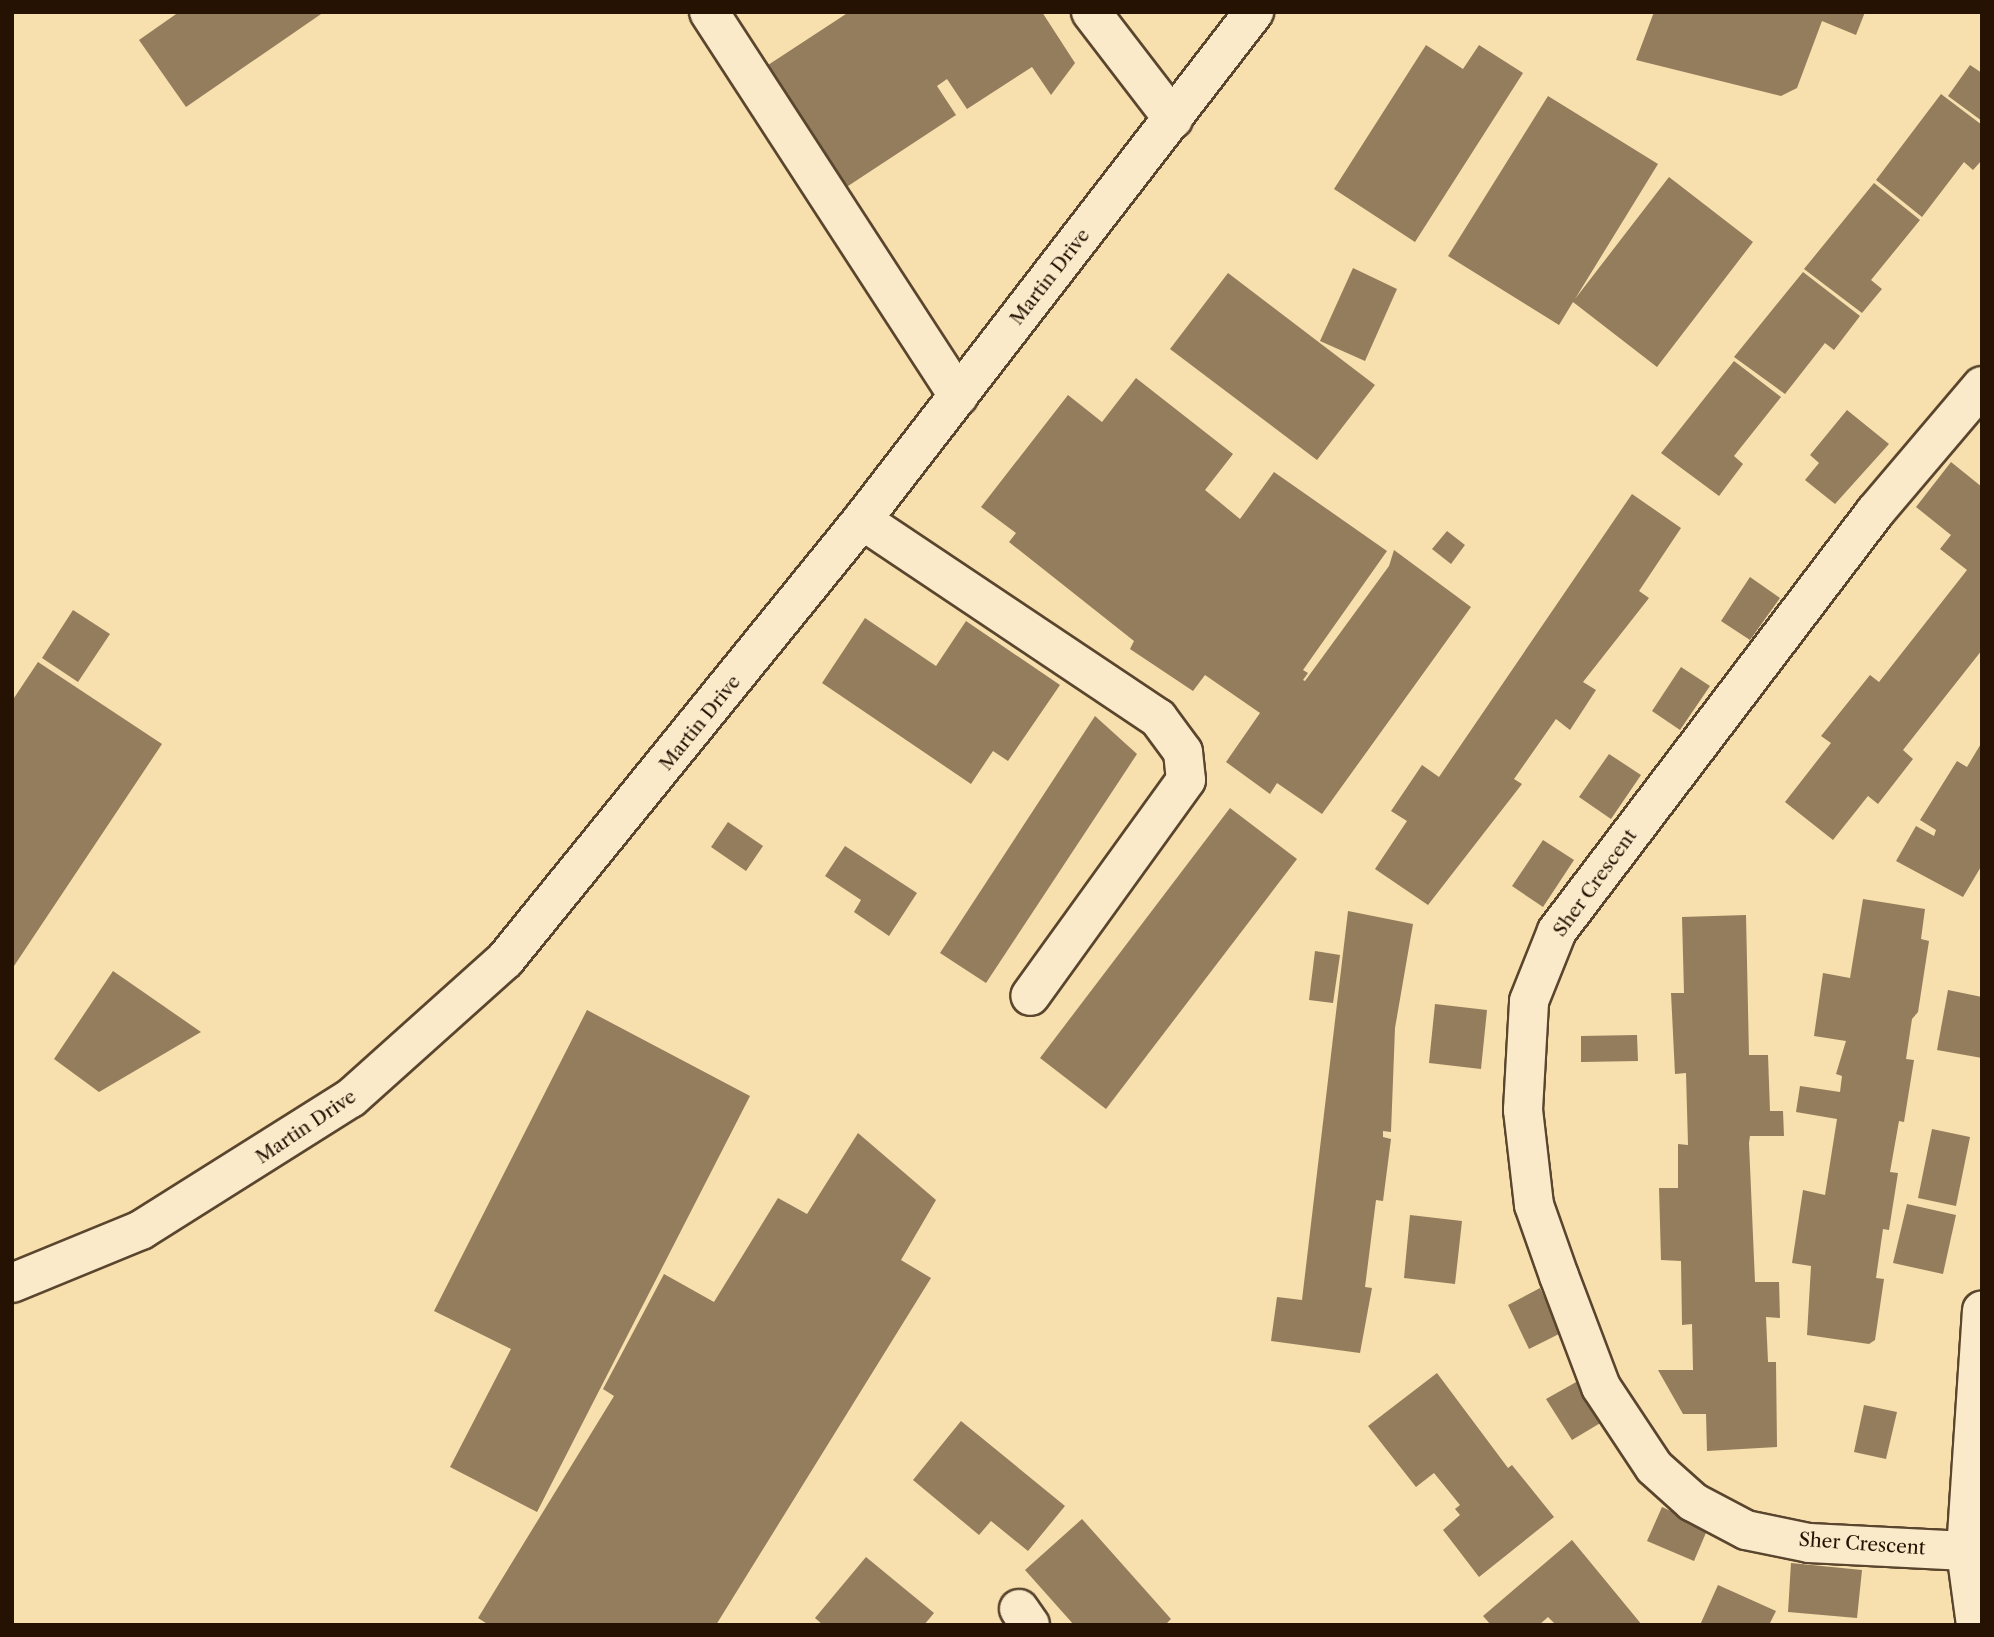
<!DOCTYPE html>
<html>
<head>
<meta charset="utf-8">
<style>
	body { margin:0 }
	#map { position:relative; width:1994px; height:1637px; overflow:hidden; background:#f8dfae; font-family:"Libre Caslon Text",serif }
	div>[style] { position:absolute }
	.building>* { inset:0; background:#937d5c }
	.roads { filter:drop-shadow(2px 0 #5a452e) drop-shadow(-2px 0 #5a452e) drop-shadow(0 2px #5a452e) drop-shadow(0 -2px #5a452e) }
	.minor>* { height:38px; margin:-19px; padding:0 19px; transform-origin:19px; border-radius:19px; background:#faeaca }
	span { translate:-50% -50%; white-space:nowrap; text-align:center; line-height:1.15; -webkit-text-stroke:6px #faeaca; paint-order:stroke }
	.street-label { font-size:19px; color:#261203 }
	.frame { position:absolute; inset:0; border:14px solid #261203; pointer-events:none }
</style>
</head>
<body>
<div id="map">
	<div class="building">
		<i style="clip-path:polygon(179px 12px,324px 12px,186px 107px,139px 40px)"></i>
		<i style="clip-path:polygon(849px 12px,1042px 12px,1075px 63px,1051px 95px,1032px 67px,967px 109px,947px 79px,937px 86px,956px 115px,845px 188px,765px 67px)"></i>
		<i style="clip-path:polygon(1654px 12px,1865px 12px,1856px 35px,1822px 21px,1797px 88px,1781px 96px,1636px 60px)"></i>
		<i style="clip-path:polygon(1426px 45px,1463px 69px,1479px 45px,1523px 73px,1415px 242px,1334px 189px)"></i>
		<i style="clip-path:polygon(1970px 65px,1982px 73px,1982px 121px,1948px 96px)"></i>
		<i style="clip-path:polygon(1941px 94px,1982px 125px,1982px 160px,1973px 170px,1964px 162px,1922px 217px,1876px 180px)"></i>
		<i style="clip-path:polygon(1548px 96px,1658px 164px,1575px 299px,1669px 177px,1753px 242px,1657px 367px,1573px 302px,1559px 325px,1448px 256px)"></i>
		<i style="clip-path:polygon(1874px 183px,1920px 220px,1871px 280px,1882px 289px,1862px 313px,1804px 269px)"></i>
		<i style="clip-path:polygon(1353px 268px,1397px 289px,1365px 361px,1320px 341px)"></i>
		<i style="clip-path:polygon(1803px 272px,1860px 316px,1834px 350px,1825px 343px,1785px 394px,1734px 357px)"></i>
		<i style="clip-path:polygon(1228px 273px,1375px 385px,1317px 460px,1170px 349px)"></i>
		<i style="clip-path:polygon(1734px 361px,1781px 397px,1734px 456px,1743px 464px,1719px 496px,1661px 453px)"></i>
		<i style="clip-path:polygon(1136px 378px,1233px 454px,1205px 490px,1240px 519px,1274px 472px,1387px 551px,1303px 670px,1308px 673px,1303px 680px,1305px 681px,1389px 566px,1394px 550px,1471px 607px,1322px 814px,1277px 783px,1270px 794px,1226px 762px,1260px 713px,1205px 675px,1193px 691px,1130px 649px,1134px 641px,1009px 542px,1016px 533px,981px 507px,1068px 395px,1102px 422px)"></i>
		<i style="clip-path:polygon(1847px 410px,1889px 444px,1835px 504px,1805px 480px,1819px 463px,1810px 455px)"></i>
		<i style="clip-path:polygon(1951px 462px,1982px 487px,1982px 650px,1903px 750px,1913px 759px,1878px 804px,1868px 796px,1833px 840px,1785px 802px,1831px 743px,1821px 736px,1870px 675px,1879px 682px,1967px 570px,1940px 549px,1951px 535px,1916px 507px)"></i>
		<i style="clip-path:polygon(1632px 494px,1681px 528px,1639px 591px,1649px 598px,1583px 682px,1596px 690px,1570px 730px,1556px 719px,1514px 779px,1522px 784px,1428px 905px,1375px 869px,1407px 821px,1391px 811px,1422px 765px,1439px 777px)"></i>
		<i style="clip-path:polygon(1447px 531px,1465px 545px,1451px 564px,1432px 549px)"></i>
		<i style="clip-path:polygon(1750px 577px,1780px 598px,1750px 640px,1721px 621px)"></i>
		<i style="clip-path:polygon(73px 610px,110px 634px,78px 682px,42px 658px)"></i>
		<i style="clip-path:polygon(865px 618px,936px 666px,966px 621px,1060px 685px,1008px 761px,993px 751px,971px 784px,822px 683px)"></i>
		<i style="clip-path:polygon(38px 662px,162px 744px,12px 969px,12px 701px)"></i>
		<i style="clip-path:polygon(1681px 667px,1710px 686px,1680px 730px,1652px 711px)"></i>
		<i style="clip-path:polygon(1095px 716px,1137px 754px,986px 983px,940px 953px)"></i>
		<i style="clip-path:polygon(1982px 742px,1982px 865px,1963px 897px,1896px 861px,1916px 826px,1934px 836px,1936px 830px,1920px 820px,1957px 761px,1967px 767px)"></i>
		<i style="clip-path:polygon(1609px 754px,1641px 775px,1611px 819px,1579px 797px)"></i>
		<i style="clip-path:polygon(1230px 808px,1297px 859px,1106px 1109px,1040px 1058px)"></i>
		<i style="clip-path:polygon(728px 822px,763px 846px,746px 871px,711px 847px)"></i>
		<i style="clip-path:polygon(1543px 840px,1574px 860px,1543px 907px,1512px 886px)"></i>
		<i style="clip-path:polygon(845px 846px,917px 893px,889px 936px,854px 912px,861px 900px,825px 876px)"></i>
		<i style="clip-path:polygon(1863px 899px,1925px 909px,1921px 939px,1929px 941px,1918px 1012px,1912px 1019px,1906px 1059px,1914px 1060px,1904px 1122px,1899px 1121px,1890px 1172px,1898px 1173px,1889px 1230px,1883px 1229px,1876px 1278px,1884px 1279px,1875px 1340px,1869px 1344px,1807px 1335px,1811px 1266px,1792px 1263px,1803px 1190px,1825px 1195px,1837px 1119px,1796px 1112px,1800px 1086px,1840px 1092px,1842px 1076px,1836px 1074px,1846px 1041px,1814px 1036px,1823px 973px,1850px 978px)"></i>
		<i style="clip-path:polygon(1348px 911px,1413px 924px,1395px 1028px,1391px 1132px,1383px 1131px,1383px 1137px,1391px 1139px,1383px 1201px,1376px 1200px,1365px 1287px,1372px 1288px,1360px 1353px,1271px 1341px,1277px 1297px,1302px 1300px)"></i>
		<i style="clip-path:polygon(1746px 915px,1749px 1055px,1768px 1055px,1770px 1111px,1783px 1111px,1784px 1136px,1750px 1136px,1749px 1143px,1755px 1282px,1779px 1282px,1780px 1318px,1766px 1317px,1768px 1362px,1776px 1362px,1777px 1447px,1707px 1451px,1706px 1414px,1683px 1414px,1658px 1370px,1693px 1370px,1692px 1324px,1682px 1325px,1681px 1261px,1661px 1260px,1659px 1188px,1678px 1188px,1678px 1144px,1688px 1145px,1686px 1073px,1675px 1074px,1671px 993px,1684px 993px,1682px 917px)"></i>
		<i style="clip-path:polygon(1315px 951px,1340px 955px,1333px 1003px,1309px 1000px)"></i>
		<i style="clip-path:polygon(113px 971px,201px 1032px,99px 1092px,54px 1059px)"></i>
		<i style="clip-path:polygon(1948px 990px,1982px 997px,1982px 1058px,1937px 1050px)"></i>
		<i style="clip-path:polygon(1435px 1004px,1487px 1010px,1481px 1069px,1429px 1063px)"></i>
		<i style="clip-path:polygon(587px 1010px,750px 1096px,537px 1512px,450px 1467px,511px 1349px,434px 1311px)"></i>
		<i style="clip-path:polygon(1637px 1035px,1638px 1061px,1581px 1062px,1581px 1036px)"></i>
		<i style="clip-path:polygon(1932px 1129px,1970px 1137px,1956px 1206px,1918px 1198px)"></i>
		<i style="clip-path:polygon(858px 1133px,936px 1200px,901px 1260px,931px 1278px,716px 1625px,489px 1625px,478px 1618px,614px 1396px,603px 1389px,664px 1274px,714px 1302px,778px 1198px,807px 1214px)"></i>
		<i style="clip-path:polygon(1907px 1204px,1956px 1215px,1943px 1274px,1893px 1263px)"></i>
		<i style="clip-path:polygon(1410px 1215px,1462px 1221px,1455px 1284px,1404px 1278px)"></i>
		<i style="clip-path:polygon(1540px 1288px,1561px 1333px,1529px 1349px,1508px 1305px)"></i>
		<i style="clip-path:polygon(1437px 1373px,1508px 1468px,1512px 1465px,1554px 1517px,1479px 1577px,1443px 1530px,1460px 1515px,1455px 1509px,1460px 1505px,1434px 1473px,1416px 1487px,1368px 1426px)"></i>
		<i style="clip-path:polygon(1578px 1381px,1602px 1422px,1572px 1440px,1546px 1399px)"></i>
		<i style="clip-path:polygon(1864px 1405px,1897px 1412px,1886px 1459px,1854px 1452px)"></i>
		<i style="clip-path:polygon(961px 1421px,1065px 1506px,1028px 1551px,991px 1521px,979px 1535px,913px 1480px)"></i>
		<i style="clip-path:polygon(1662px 1507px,1708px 1528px,1694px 1561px,1647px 1541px)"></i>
		<i style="clip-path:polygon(1082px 1519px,1171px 1619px,1165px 1625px,1074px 1625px,1025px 1570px)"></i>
		<i style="clip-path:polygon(1572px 1540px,1642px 1625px,1556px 1625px,1548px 1617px,1539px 1625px,1491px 1625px,1483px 1616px)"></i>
		<i style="clip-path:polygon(866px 1557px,934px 1613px,924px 1625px,823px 1625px,815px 1618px)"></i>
		<i style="clip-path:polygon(1791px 1563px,1862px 1570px,1857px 1618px,1788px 1612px)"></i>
		<i style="clip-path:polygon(1718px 1585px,1776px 1611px,1769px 1625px,1700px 1625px)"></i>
	</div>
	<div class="roads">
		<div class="minor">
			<i style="left:709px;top:12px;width:458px;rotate:57deg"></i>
			<i style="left:1091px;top:12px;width:135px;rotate:52.5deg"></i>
			<i style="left:862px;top:520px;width:356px;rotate:33.8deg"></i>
			<i style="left:1158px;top:718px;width:42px;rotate:53.7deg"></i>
			<i style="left:1183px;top:752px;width:28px;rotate:84deg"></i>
			<i style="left:1186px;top:780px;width:266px;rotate:125.8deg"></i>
			<i style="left:12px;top:1283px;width:139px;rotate:-22.3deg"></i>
			<i style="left:141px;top:1230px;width:248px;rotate:-32.2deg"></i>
			<i style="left:351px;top:1098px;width:207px;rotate:-41.9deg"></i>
			<i style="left:505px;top:960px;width:567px;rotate:-50.95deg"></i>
			<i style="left:862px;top:520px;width:642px;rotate:-52.34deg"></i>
			<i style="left:1966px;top:1551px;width:157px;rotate:-177.1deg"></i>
			<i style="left:1809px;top:1543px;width:64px;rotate:-168.3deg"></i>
			<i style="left:1746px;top:1530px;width:60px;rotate:-152.2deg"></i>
			<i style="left:1693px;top:1502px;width:52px;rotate:-138.1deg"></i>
			<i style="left:1654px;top:1467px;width:96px;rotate:-123.5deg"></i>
			<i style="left:1601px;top:1387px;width:119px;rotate:-110.7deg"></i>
			<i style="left:1559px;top:1276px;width:75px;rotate:-109.4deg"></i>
			<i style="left:1534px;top:1205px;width:96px;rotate:-96.6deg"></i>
			<i style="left:1523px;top:1110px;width:109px;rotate:-86.8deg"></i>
			<i style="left:1529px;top:1001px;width:75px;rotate:-68.2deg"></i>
			<i style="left:1557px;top:931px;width:526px;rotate:-52.8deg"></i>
			<i style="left:1875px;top:512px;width:165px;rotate:-49.7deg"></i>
			<i style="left:1019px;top:1609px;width:19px;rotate:55deg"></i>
			<i style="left:1976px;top:1625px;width:75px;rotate:-97.7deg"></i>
			<i style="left:1966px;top:1551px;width:241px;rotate:-86.2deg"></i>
		</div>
	</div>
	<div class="street-label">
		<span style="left:1050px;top:277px;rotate:-52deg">Martin Drive</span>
		<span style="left:700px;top:723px;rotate:-51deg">Martin Drive</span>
		<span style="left:1595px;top:883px;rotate:-54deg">Sher Crescent</span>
		<span style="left:306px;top:1127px;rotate:-34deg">Martin Drive</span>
		<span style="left:1862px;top:1544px;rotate:4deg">Sher Crescent</span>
	</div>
	<div class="frame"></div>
</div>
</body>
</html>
